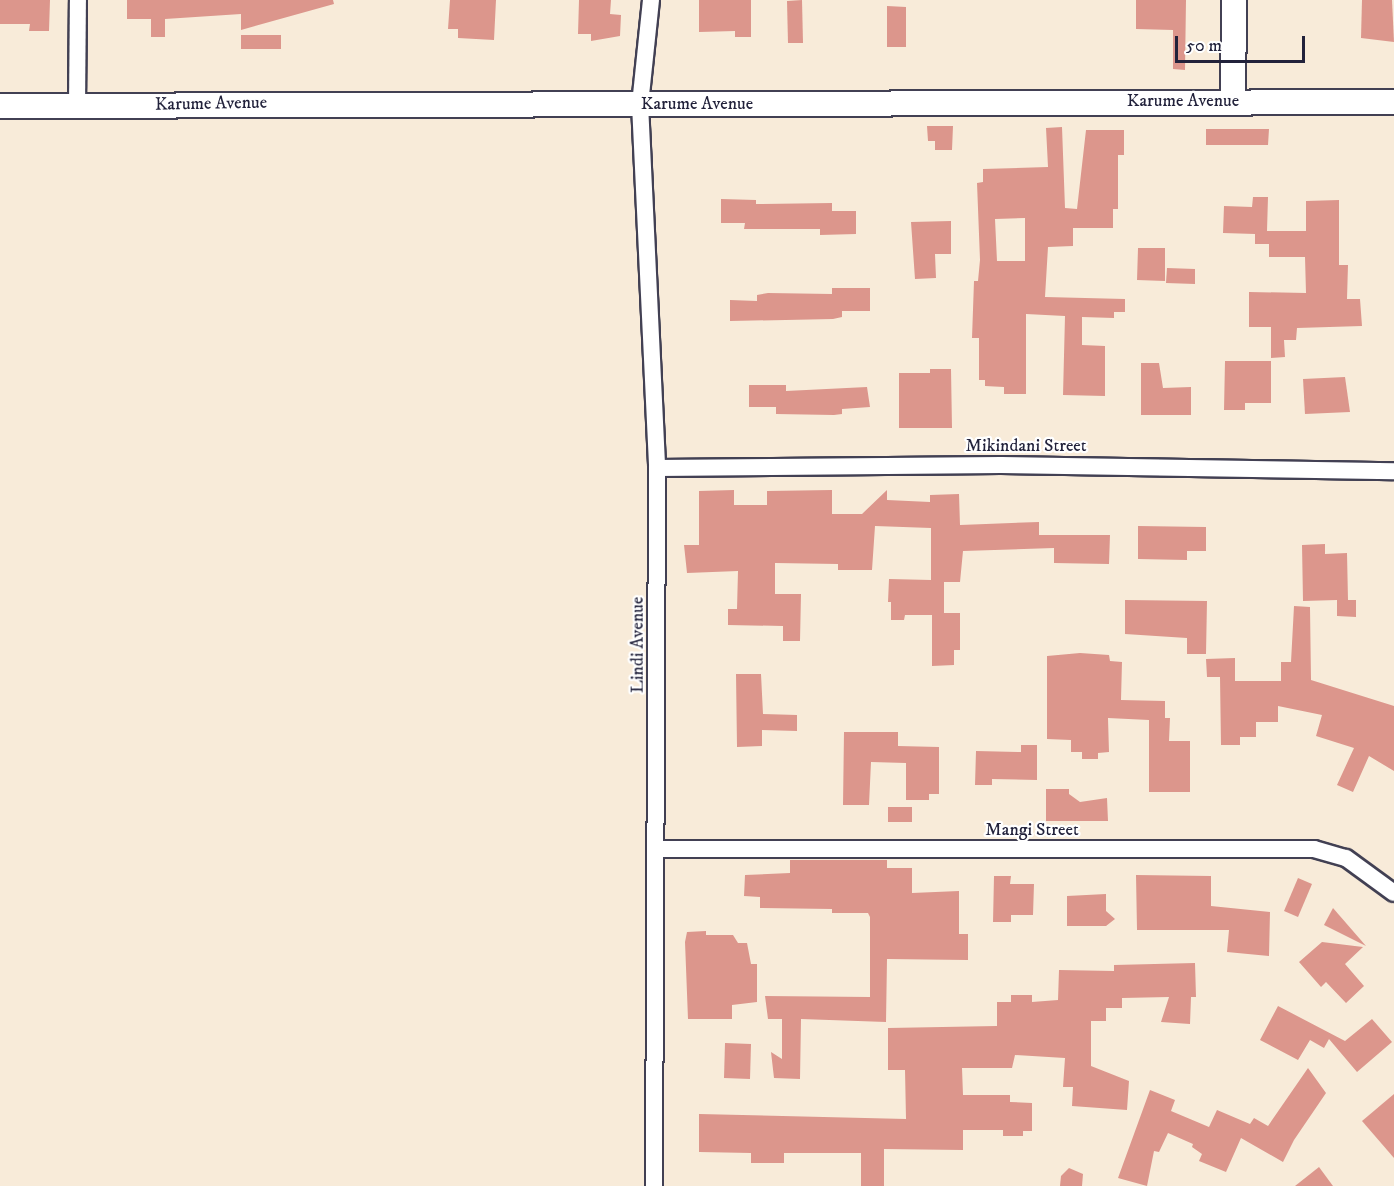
<!DOCTYPE html>
<html>
<head>
<meta charset="utf-8">
<style>
	body { margin:0 }
	#map { position:relative; width:1394px; height:1186px; overflow:hidden; background:#f8ebd9; font-family:"IM FELL DW Pica",serif }
	div>[style] { position:absolute }
	.building>* { inset:0; background:#dc968c }
	.roads { filter:drop-shadow(2px 0 #424053) drop-shadow(-2px 0 #424053) drop-shadow(0 2px #424053) drop-shadow(0 -2px #424053) }
	.street>* { height:16px; margin:-8px; padding:0 8px; transform-origin:8px; border-radius:8px; background:#fff }
	.secondary>* { height:24px; margin:-12px; padding:0 12px; transform-origin:12px; border-radius:12px; background:#fff }
	span { translate:-50% -50%; white-space:nowrap; text-align:center; line-height:1.15; -webkit-text-stroke:4.5px #fff; paint-order:stroke }
	.street-label { font-size:18px; color:#22223b }
	.scale { position:absolute; left:1175px; top:36px; width:130px; height:27px; box-sizing:border-box; border:3px solid #22223b; border-top:0; padding-left:8px; font-size:18px; line-height:21px; white-space:nowrap; color:#22223b; -webkit-text-stroke:4px #fff; paint-order:stroke }
</style>
</head>
<body>
<div id="map">
	<div class="building">
		<i style="clip-path:polygon(0 0,50px 0,49px 31px,29px 31px,30px 24px,0 24px)"></i>
		<i style="clip-path:polygon(127px 0,333px 0,334px 4px,241px 30px,241px 14px,165px 19px,165px 37px,151px 37px,151px 19px,127px 19px)"></i>
		<i style="clip-path:polygon(450px 0,496px 0,494px 40px,458px 38px,458px 29px,448px 29px)"></i>
		<i style="clip-path:polygon(579px 0,611px 0,610px 14px,621px 15px,620px 36px,591px 41px,591px 34px,578px 34px)"></i>
		<i style="clip-path:polygon(699px 0,751px 0,751px 37px,735px 37px,735px 31px,699px 32px)"></i>
		<i style="clip-path:polygon(802px 0,803px 43px,788px 43px,787px 1px)"></i>
		<i style="clip-path:polygon(1136px 0,1186px 0,1185px 70px,1173px 69px,1173px 30px,1136px 29px)"></i>
		<i style="clip-path:polygon(1362px 0,1392px 0,1394px 42px,1361px 38px)"></i>
		<i style="clip-path:polygon(887px 6px,906px 7px,906px 47px,887px 47px)"></i>
		<i style="clip-path:polygon(241px 35px,281px 35px,281px 49px,241px 49px)"></i>
		<i style="clip-path:polygon(927px 126px,953px 126px,952px 150px,935px 150px,935px 141px,928px 141px)"></i>
		<i style="clip-path:polygon(evenodd,1062px 127px,1065px 208px,1077px 209px,1086px 130px,1124px 130px,1124px 155px,1118px 155px,1118px 209px,1113px 209px,1113px 228px,1073px 228px,1073px 246px,1048px 247px,1045px 297px,1125px 299px,1125px 312px,1114px 312px,1114px 318px,1082px 317px,1082px 345px,1105px 346px,1105px 396px,1063px 395px,1065px 316px,1026px 314px,1026px 394px,1004px 394px,1004px 387px,985px 386px,985px 380px,979px 380px,979px 338px,972px 338px,974px 281px,978px 281px,980px 260px,977px 183px,983px 182px,983px 169px,1048px 167px,1046px 128px,1062px 127px,1025px 218px,1025px 261px,997px 261px,995px 219px,1025px 218px)"></i>
		<i style="clip-path:polygon(1206px 129px,1269px 129px,1268px 145px,1206px 145px)"></i>
		<i style="clip-path:polygon(1253px 197px,1268px 197px,1267px 231px,1306px 231px,1306px 201px,1339px 200px,1339px 265px,1348px 265px,1347px 299px,1360px 299px,1362px 326px,1297px 328px,1296px 340px,1284px 340px,1285px 357px,1271px 358px,1271px 327px,1249px 327px,1249px 292px,1306px 293px,1305px 257px,1269px 257px,1269px 244px,1255px 244px,1255px 234px,1223px 233px,1224px 206px,1252px 207px)"></i>
		<i style="clip-path:polygon(721px 199px,756px 200px,756px 204px,832px 203px,832px 211px,856px 211px,856px 234px,820px 235px,820px 229px,744px 229px,745px 223px,721px 223px)"></i>
		<i style="clip-path:polygon(951px 221px,951px 254px,935px 254px,936px 278px,915px 279px,911px 222px)"></i>
		<i style="clip-path:polygon(1138px 248px,1165px 248px,1165px 281px,1137px 280px)"></i>
		<i style="clip-path:polygon(1167px 268px,1195px 269px,1195px 284px,1166px 283px)"></i>
		<i style="clip-path:polygon(832px 288px,870px 288px,870px 311px,842px 311px,842px 317px,833px 319px,730px 321px,730px 300px,757px 301px,757px 295px,768px 293px,832px 294px)"></i>
		<i style="clip-path:polygon(1225px 361px,1271px 361px,1271px 403px,1245px 403px,1245px 410px,1224px 410px)"></i>
		<i style="clip-path:polygon(1141px 363px,1159px 363px,1163px 388px,1191px 387px,1191px 415px,1141px 415px)"></i>
		<i style="clip-path:polygon(930px 369px,951px 369px,952px 428px,899px 428px,899px 373px,930px 373px)"></i>
		<i style="clip-path:polygon(1345px 377px,1350px 412px,1305px 414px,1303px 379px)"></i>
		<i style="clip-path:polygon(749px 385px,786px 385px,786px 391px,867px 387px,870px 407px,842px 409px,842px 414px,834px 415px,776px 414px,776px 407px,749px 407px)"></i>
		<i style="clip-path:polygon(734px 490px,734px 505px,767px 505px,767px 491px,832px 490px,832px 514px,862px 514px,887px 490px,887px 500px,930px 502px,930px 495px,959px 494px,960px 525px,1039px 522px,1039px 535px,1110px 535px,1109px 564px,1054px 563px,1054px 548px,963px 551px,960px 582px,944px 582px,944px 613px,960px 613px,960px 650px,954px 650px,954px 665px,932px 666px,932px 615px,905px 615px,904px 620px,891px 620px,891px 602px,888px 602px,889px 579px,931px 580px,931px 528px,875px 526px,872px 570px,838px 570px,838px 564px,775px 563px,775px 594px,801px 594px,800px 641px,783px 641px,783px 626px,728px 625px,728px 609px,737px 609px,738px 571px,687px 573px,684px 545px,699px 545px,699px 491px)"></i>
		<i style="clip-path:polygon(1138px 526px,1206px 527px,1206px 551px,1187px 551px,1187px 560px,1138px 559px)"></i>
		<i style="clip-path:polygon(1325px 544px,1325px 554px,1347px 553px,1348px 600px,1356px 600px,1356px 617px,1337px 616px,1337px 600px,1303px 601px,1302px 545px)"></i>
		<i style="clip-path:polygon(1125px 600px,1207px 601px,1206px 654px,1187px 654px,1187px 638px,1125px 634px)"></i>
		<i style="clip-path:polygon(1294px 606px,1310px 607px,1311px 680px,1394px 706px,1394px 771px,1369px 756px,1353px 792px,1337px 785px,1354px 748px,1316px 736px,1322px 715px,1278px 706px,1278px 722px,1256px 722px,1256px 737px,1240px 737px,1240px 745px,1221px 745px,1220px 677px,1207px 677px,1206px 659px,1235px 658px,1235px 681px,1281px 681px,1281px 662px,1291px 662px)"></i>
		<i style="clip-path:polygon(1080px 653px,1109px 655px,1110px 661px,1122px 662px,1121px 700px,1165px 701px,1165px 718px,1170px 718px,1169px 741px,1190px 741px,1190px 792px,1149px 792px,1149px 720px,1108px 718px,1109px 752px,1098px 753px,1098px 759px,1082px 759px,1082px 752px,1071px 752px,1071px 740px,1047px 739px,1047px 656px)"></i>
		<i style="clip-path:polygon(736px 674px,761px 674px,763px 714px,797px 715px,797px 731px,762px 730px,762px 746px,737px 747px)"></i>
		<i style="clip-path:polygon(844px 732px,898px 732px,898px 746px,939px 747px,939px 794px,929px 794px,929px 800px,906px 800px,906px 763px,871px 762px,869px 805px,843px 805px)"></i>
		<i style="clip-path:polygon(1021px 745px,1037px 745px,1037px 780px,992px 779px,992px 785px,975px 785px,976px 751px,1021px 752px)"></i>
		<i style="clip-path:polygon(1046px 789px,1069px 789px,1069px 794px,1080px 802px,1107px 798px,1108px 821px,1046px 821px)"></i>
		<i style="clip-path:polygon(888px 807px,912px 807px,912px 822px,888px 822px)"></i>
		<i style="clip-path:polygon(790px 860px,887px 860px,887px 868px,912px 868px,912px 893px,959px 891px,959px 934px,968px 934px,968px 960px,887px 959px,886px 1022px,801px 1019px,800px 1079px,774px 1078px,771px 1052px,782px 1059px,782px 1019px,768px 1019px,765px 996px,870px 997px,870px 917px,868px 913px,832px 913px,832px 909px,760px 908px,760px 897px,744px 896px,745px 875px,790px 873px)"></i>
		<i style="clip-path:polygon(1136px 875px,1211px 876px,1211px 906px,1270px 912px,1269px 956px,1227px 952px,1229px 930px,1137px 930px)"></i>
		<i style="clip-path:polygon(994px 876px,1011px 876px,1010px 884px,1034px 884px,1033px 915px,1011px 915px,1011px 922px,993px 922px)"></i>
		<i style="clip-path:polygon(1298px 878px,1312px 884px,1298px 917px,1284px 911px)"></i>
		<i style="clip-path:polygon(1106px 894px,1106px 911px,1115px 919px,1106px 926px,1067px 926px,1067px 896px)"></i>
		<i style="clip-path:polygon(1333px 908px,1366px 946px,1324px 925px)"></i>
		<i style="clip-path:polygon(706px 931px,706px 935px,733px 935px,738px 943px,747px 943px,751px 964px,757px 964px,757px 1002px,732px 1005px,732px 1019px,688px 1019px,685px 942px,687px 932px)"></i>
		<i style="clip-path:polygon(1322px 942px,1363px 947px,1345px 964px,1364px 986px,1346px 1003px,1326px 982px,1321px 987px,1299px 962px)"></i>
		<i style="clip-path:polygon(1195px 963px,1196px 997px,1191px 997px,1190px 1024px,1161px 1022px,1169px 997px,1122px 998px,1122px 1008px,1106px 1008px,1106px 1021px,1091px 1021px,1091px 1066px,1129px 1081px,1127px 1110px,1072px 1106px,1073px 1087px,1063px 1087px,1065px 1058px,1015px 1055px,1012px 1068px,962px 1068px,963px 1095px,1010px 1095px,1010px 1102px,1032px 1103px,1032px 1131px,1023px 1131px,1023px 1136px,1003px 1136px,1003px 1130px,963px 1130px,963px 1150px,884px 1149px,884px 1186px,861px 1186px,861px 1153px,784px 1153px,784px 1163px,751px 1163px,751px 1153px,699px 1152px,699px 1114px,906px 1119px,905px 1070px,888px 1070px,888px 1028px,997px 1026px,997px 1002px,1011px 1002px,1011px 995px,1032px 995px,1032px 1002px,1058px 1000px,1059px 970px,1114px 971px,1114px 965px)"></i>
		<i style="clip-path:polygon(1278px 1006px,1345px 1041px,1372px 1019px,1392px 1042px,1357px 1072px,1329px 1039px,1324px 1048px,1310px 1040px,1298px 1060px,1260px 1040px)"></i>
		<i style="clip-path:polygon(725px 1043px,751px 1044px,750px 1079px,724px 1078px)"></i>
		<i style="clip-path:polygon(1308px 1068px,1326px 1093px,1294px 1140px,1283px 1162px,1241px 1138px,1226px 1172px,1199px 1161px,1202px 1154px,1192px 1147px,1193px 1144px,1168px 1133px,1159px 1152px,1154px 1151px,1147px 1186px,1118px 1178px,1150px 1090px,1175px 1100px,1171px 1111px,1209px 1127px,1217px 1110px,1250px 1124px,1254px 1118px,1268px 1126px)"></i>
		<i style="clip-path:polygon(1394px 1094px,1394px 1158px,1362px 1121px)"></i>
		<i style="clip-path:polygon(1319px 1167px,1333px 1186px,1295px 1186px)"></i>
		<i style="clip-path:polygon(1069px 1168px,1083px 1174px,1082px 1186px,1060px 1186px,1061px 1176px)"></i>
	</div>
	<div class="roads">
		<div class="street">
			<i style="left:651px;top:0;width:105px;rotate:96deg"></i>
			<i style="left:640px;top:104px;width:364px;rotate:87.3deg"></i>
			<i style="left:657px;top:468px;width:718px;rotate:90.24deg"></i>
			<i style="left:77px;top:107px;width:107px;rotate:-89.5deg"></i>
			<i style="left:657px;top:468px;width:344px;rotate:-0.5deg"></i>
			<i style="left:1001px;top:465px;width:393px;rotate:0.9deg"></i>
			<i style="left:657px;top:849px;width:657px"></i>
			<i style="left:1314px;top:849px;width:33px;rotate:16deg"></i>
			<i style="left:1346px;top:858px;width:59px;rotate:36.1deg"></i>
		</div>
		<div class="secondary">
			<i style="left:1233px;top:101px;width:101px;rotate:-89.4deg"></i>
			<i style="left:0;top:106px;width:1394px;rotate:-0.16deg"></i>
		</div>
	</div>
	<div class="street-label">
		<span style="left:1183px;top:101px">Karume Avenue</span>
		<span style="left:211px;top:104px;rotate:-1deg">Karume Avenue</span>
		<span style="left:697px;top:104px">Karume Avenue</span>
		<span style="left:1026px;top:446px">Mikindani Street</span>
		<span style="left:638px;top:645px;rotate:-90deg">Lindi Avenue</span>
		<span style="left:1032px;top:830px">Mangi Street</span>
	</div>
	<div class="scale">50 m</div>
</div>
</body>
</html>
